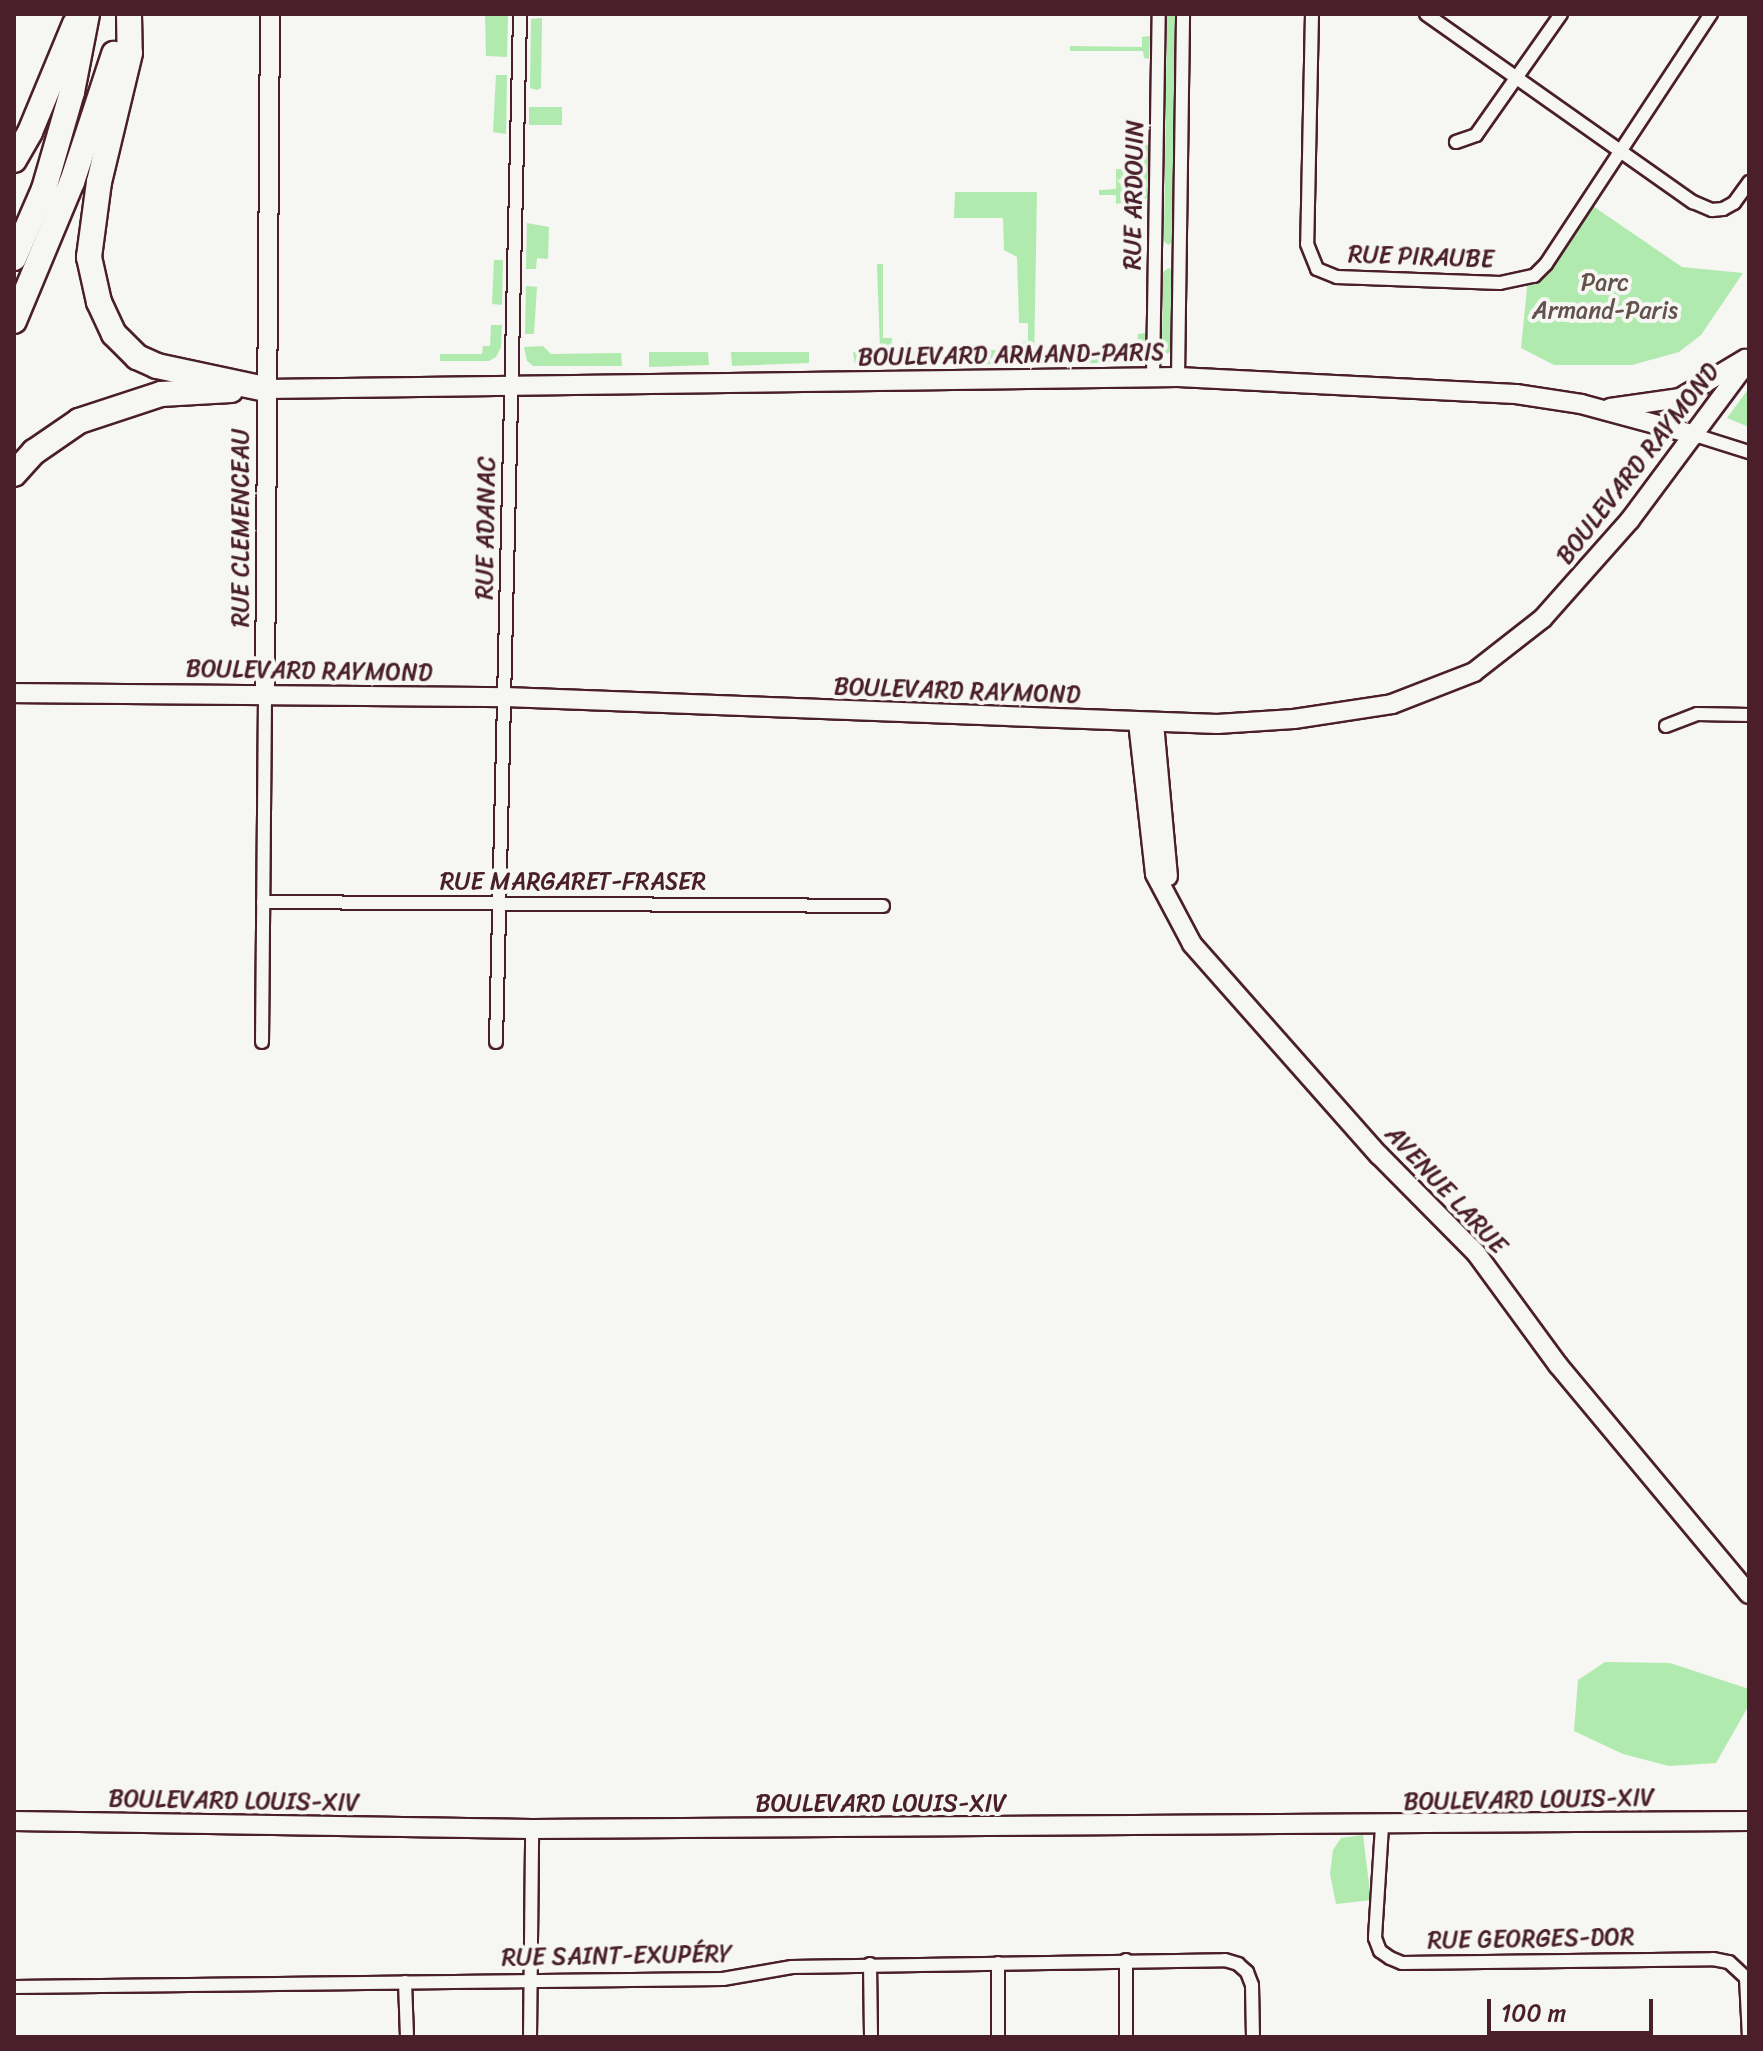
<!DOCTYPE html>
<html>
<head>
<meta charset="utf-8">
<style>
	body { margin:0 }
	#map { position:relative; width:1763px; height:2051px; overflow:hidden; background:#f6f6f2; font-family:Sriracha,sans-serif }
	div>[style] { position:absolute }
	.green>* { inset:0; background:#b1eaae }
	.roads { filter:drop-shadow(2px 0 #4a1f2b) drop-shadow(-2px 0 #4a1f2b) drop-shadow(0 2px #4a1f2b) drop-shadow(0 -2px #4a1f2b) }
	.street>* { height:12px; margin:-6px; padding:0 6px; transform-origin:6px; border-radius:6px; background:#f6f6f2 }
	.secondary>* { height:18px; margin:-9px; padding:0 9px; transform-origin:9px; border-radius:9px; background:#f6f6f2 }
	.highway>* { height:24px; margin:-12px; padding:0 12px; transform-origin:12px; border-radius:12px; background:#f6f6f2 }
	span { translate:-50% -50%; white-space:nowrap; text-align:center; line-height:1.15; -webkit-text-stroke:8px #f6f6f2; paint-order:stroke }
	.street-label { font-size:24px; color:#4a1f2b }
	.park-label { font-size:24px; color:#64524c }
	.frame { position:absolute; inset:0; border:16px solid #4a1f2b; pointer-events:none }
	.scale { position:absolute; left:1487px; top:1999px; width:166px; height:36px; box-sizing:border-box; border:4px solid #4a1f2b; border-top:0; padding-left:10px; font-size:24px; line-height:28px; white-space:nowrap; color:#4a1f2b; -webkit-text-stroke:6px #f6f6f2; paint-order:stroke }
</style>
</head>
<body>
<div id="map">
	<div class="green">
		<i style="clip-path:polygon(485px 14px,508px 14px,507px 57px,486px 56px)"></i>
		<i style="clip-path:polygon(1167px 14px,1176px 14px,1173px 242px,1168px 245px,1164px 241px)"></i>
		<i style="clip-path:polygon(542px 18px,541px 88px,537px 90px,530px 88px,531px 19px)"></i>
		<i style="clip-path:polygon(1150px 36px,1149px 59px,1144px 58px,1143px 51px,1070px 51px,1070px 46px,1142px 47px,1142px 37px)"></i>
		<i style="clip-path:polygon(496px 75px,507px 75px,506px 134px,493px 132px)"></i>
		<i style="clip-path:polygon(529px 107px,562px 107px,562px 125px,529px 125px)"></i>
		<i style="clip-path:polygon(1140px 144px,1149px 145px,1147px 198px,1116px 204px,1116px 195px,1099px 195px,1099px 190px,1116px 189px,1116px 169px,1139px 169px)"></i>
		<i style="clip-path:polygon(955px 192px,1037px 192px,1034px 364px,1021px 364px,1021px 343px,1028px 341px,1028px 323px,1019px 323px,1017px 257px,1004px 250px,1003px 218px,954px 218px)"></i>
		<i style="clip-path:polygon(1587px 202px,1682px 267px,1743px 273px,1701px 335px,1679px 352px,1632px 365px,1554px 365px,1521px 348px,1528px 278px)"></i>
		<i style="clip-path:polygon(527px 223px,549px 227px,548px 259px,537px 258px,536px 269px,526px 269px)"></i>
		<i style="clip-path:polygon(494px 260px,503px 260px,502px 305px,492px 304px)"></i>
		<i style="clip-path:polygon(877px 264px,883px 264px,883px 338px,892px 338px,890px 365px,855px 365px,853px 352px,880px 351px)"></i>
		<i style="clip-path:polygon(1169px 268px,1173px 273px,1172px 350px,1167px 354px,1162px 349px,1163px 272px)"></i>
		<i style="clip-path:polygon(526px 286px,537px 287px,534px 334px,525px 334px)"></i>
		<i style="clip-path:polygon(491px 325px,502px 325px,501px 347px,496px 357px,489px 361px,440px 361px,440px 354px,482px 354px,483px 346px,490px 346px)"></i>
		<i style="clip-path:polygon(1146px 333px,1145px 354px,1136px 362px,1053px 364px,1055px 357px,1064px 350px,1136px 350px,1138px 334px)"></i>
		<i style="clip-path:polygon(909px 342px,909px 351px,1003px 350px,1004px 342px,1008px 345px,1009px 364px,902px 365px,902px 349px)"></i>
		<i style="clip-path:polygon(543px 346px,551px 354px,621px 353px,622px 366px,533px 366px,527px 361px,524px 347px)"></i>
		<i style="clip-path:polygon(649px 352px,708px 352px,709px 365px,649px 367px)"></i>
		<i style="clip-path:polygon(731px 352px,809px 352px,809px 363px,732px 366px)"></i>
		<i style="clip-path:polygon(1749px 388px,1749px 427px,1727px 418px)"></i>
		<i style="clip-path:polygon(1605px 1662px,1670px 1663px,1749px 1689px,1749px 1705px,1716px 1763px,1669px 1766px,1623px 1754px,1574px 1731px,1578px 1680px)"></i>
		<i style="clip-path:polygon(1363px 1835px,1371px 1900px,1336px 1904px,1330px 1874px,1333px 1850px,1341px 1838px)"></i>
	</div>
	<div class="roads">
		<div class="street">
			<i style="left:1312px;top:14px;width:230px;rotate:91.2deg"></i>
			<i style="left:1307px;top:244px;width:27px;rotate:68deg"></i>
			<i style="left:1317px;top:269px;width:22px;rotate:22deg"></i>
			<i style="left:1337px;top:277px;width:163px;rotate:2.1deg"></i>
			<i style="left:1500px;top:283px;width:35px;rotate:-12deg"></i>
			<i style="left:1534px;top:276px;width:17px;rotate:-45deg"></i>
			<i style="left:1546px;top:264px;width:300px;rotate:-56.6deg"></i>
			<i style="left:1426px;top:14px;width:327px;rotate:35.2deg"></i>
			<i style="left:1693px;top:202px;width:21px;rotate:23deg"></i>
			<i style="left:1712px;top:210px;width:11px;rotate:-5deg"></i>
			<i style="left:1723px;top:209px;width:13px;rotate:-29deg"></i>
			<i style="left:1734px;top:203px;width:26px;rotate:-54deg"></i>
			<i style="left:1456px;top:142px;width:21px;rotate:-19deg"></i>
			<i style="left:1476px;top:135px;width:148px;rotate:-54.9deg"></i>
			<i style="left:1153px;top:377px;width:363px;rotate:-89.1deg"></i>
			<i style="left:1178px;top:377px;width:363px;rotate:-89.2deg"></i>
			<i style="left:1695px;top:435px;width:57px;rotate:17.5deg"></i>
			<i style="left:1666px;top:726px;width:33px;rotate:-21deg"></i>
			<i style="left:1697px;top:714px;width:52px;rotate:1.1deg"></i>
			<i style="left:263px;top:902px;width:620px;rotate:0.37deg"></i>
			<i style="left:262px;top:1042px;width:349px;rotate:-89.5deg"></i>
			<i style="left:496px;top:1042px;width:1028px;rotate:-88.66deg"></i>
			<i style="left:1382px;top:1826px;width:112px;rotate:93.6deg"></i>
			<i style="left:1375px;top:1938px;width:14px;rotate:69deg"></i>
			<i style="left:1380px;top:1951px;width:12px;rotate:35deg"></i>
			<i style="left:1390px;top:1958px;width:13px;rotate:23deg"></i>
			<i style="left:1402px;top:1963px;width:311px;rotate:-0.7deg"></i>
			<i style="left:1713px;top:1959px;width:16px;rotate:11deg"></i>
			<i style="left:1729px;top:1962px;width:23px;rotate:43deg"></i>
			<i style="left:1746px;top:1978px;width:59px;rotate:87.1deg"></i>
			<i style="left:1126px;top:1960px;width:77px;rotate:90deg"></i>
			<i style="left:998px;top:1963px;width:74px;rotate:90deg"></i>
			<i style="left:870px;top:1964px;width:73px;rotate:89.2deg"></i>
			<i style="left:405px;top:1982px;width:55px;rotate:87.9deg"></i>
			<i style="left:14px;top:1987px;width:709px;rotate:-0.65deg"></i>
			<i style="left:723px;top:1979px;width:70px;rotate:-9.9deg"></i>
			<i style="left:792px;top:1967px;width:433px;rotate:-0.9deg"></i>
			<i style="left:1225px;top:1960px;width:14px;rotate:17deg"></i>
			<i style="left:1238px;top:1964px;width:12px;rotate:42deg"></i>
			<i style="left:1247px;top:1972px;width:14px;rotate:69deg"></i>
			<i style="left:1252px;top:1985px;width:52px;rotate:88.9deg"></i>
			<i style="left:530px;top:2037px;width:208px;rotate:-89.4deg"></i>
		</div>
		<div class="secondary">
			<i style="left:265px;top:389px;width:913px;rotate:-0.75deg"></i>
			<i style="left:1178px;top:377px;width:338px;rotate:2.9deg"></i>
			<i style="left:1516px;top:394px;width:66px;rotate:8.7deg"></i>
			<i style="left:1581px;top:404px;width:118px;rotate:15.2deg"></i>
			<i style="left:1610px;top:408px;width:71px;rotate:-8.1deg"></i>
			<i style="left:1680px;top:398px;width:76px;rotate:-31deg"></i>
			<i style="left:14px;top:693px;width:491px;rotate:0.5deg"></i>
			<i style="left:505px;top:697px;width:713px;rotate:2.17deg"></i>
			<i style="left:1217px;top:724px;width:77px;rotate:-3.7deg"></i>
			<i style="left:1294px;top:719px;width:99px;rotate:-8.7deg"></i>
			<i style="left:1392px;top:704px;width:88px;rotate:-21.3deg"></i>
			<i style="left:1474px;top:672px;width:88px;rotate:-38deg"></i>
			<i style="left:1543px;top:618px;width:131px;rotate:-48.4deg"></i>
			<i style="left:1630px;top:520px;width:199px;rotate:-53.4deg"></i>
			<i style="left:265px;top:693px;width:679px;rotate:-89.58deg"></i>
			<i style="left:1138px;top:722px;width:153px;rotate:83.6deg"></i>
			<i style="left:1155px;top:874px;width:79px;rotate:62.1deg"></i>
			<i style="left:1192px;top:944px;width:282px;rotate:48.5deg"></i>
			<i style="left:1379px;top:1155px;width:138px;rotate:45.3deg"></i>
			<i style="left:1476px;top:1253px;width:139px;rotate:53.8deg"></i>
			<i style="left:1558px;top:1365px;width:298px;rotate:50.2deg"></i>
			<i style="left:1154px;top:723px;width:154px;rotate:84.8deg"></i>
			<i style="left:14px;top:1821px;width:518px;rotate:0.88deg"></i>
			<i style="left:532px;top:1829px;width:1217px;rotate:-0.38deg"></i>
		</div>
		<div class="highway">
			<i style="left:129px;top:14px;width:39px;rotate:89deg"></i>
			<i style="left:130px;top:53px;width:133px;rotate:103.5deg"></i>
			<i style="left:99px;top:182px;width:76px;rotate:97.6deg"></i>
			<i style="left:89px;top:257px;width:46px;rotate:77.5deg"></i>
			<i style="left:99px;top:302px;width:35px;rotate:65deg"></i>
			<i style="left:114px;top:334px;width:33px;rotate:45deg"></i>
			<i style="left:137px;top:357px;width:22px;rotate:24deg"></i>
			<i style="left:157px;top:366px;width:110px;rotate:12deg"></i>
			<i style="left:14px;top:160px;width:32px;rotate:-60deg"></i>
			<i style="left:30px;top:132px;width:117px;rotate:-67.4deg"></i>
			<i style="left:14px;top:258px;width:75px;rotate:-66.5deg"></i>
			<i style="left:44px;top:189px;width:101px;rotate:-73.9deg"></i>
			<i style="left:72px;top:92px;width:79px;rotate:-79.1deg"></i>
			<i style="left:14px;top:321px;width:151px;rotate:-67.4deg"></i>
			<i style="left:72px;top:182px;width:135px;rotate:-71.8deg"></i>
			<i style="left:14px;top:474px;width:30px;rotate:-48deg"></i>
			<i style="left:34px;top:452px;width:55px;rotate:-34.6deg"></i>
			<i style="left:79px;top:421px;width:86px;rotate:-18.2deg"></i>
			<i style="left:161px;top:394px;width:70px;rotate:-3.3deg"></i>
		</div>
	</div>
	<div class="street-label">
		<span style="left:1134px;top:195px;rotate:-89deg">RUE ARDOUIN</span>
		<span style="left:1421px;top:257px;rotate:2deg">RUE PIRAUBE</span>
		<span style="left:1011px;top:355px;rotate:-1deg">BOULEVARD ARMAND-PARIS</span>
		<span style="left:1638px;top:464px;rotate:-52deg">BOULEVARD RAYMOND</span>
		<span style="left:241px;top:528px;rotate:-90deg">RUE CLEMENCEAU</span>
		<span style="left:486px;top:528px;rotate:-89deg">RUE ADANAC</span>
		<span style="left:309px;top:671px;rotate:1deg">BOULEVARD RAYMOND</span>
		<span style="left:957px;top:691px;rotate:2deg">BOULEVARD RAYMOND</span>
		<span style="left:573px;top:882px">RUE MARGARET-FRASER</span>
		<span style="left:1446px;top:1190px;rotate:47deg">AVENUE LARUE</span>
		<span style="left:1529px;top:1800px;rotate:-1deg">BOULEVARD LOUIS-XIV</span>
		<span style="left:234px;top:1801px;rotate:1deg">BOULEVARD LOUIS-XIV</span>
		<span style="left:881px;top:1804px">BOULEVARD LOUIS-XIV</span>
		<span style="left:1531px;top:1939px;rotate:-1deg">RUE GEORGES-DOR</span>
		<span style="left:617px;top:1956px;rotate:-1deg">RUE SAINT-EXUPÉRY</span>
	</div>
	<div class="park-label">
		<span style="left:1605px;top:297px">Parc<br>Armand-Paris</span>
	</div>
	<div class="frame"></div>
	<div class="scale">100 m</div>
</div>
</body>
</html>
